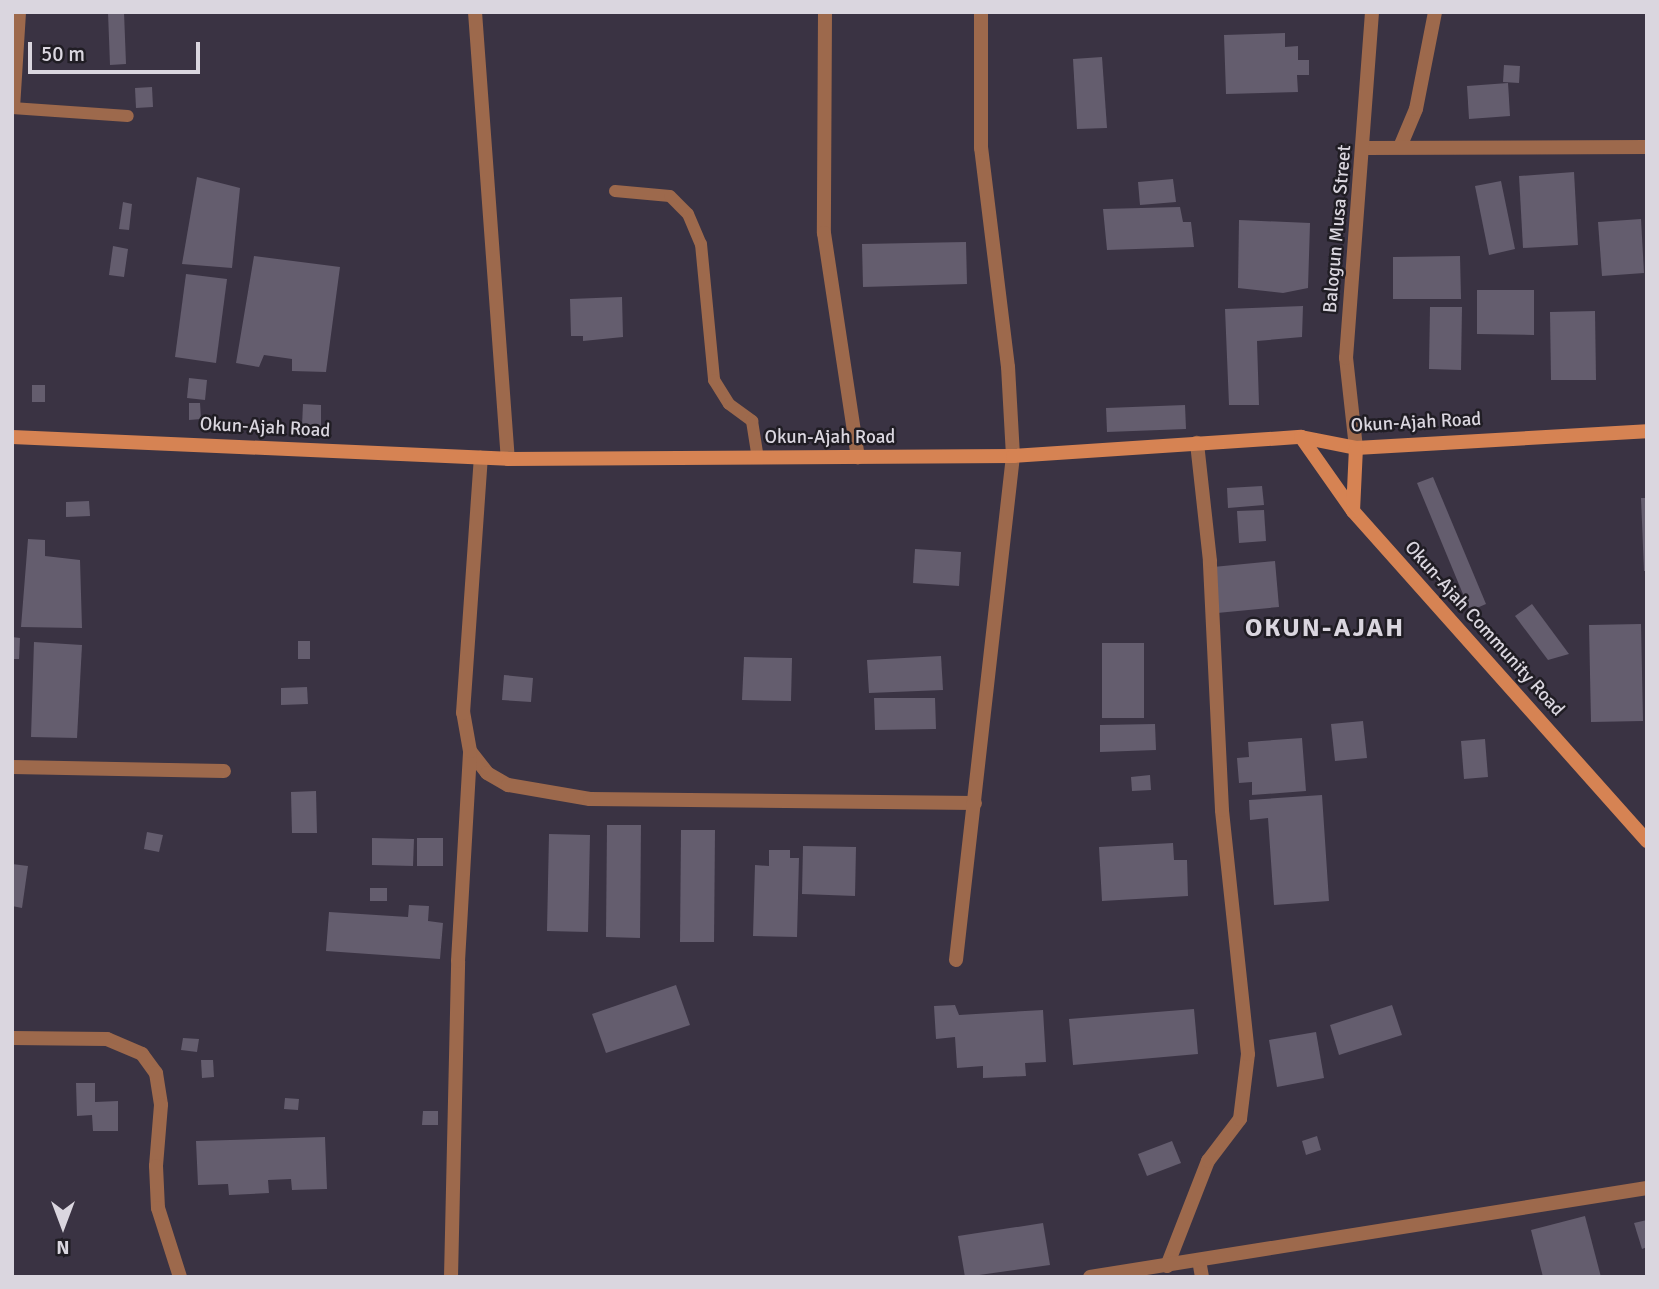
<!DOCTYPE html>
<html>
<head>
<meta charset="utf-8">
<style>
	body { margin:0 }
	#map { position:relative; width:1659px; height:1289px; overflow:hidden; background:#3a3343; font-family:Signika,sans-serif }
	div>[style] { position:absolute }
	.building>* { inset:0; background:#645d6e }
	.lane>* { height:12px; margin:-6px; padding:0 6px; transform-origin:6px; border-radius:6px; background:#9d694c }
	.street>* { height:14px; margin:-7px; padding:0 7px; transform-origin:7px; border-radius:7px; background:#9d694c }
	.secondary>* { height:14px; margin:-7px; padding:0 7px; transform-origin:7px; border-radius:7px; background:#d68353 }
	span { translate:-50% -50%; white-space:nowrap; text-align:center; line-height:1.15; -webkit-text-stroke:5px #201d24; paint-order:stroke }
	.street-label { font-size:19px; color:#dad6df }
	.district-label { font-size:26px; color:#dad6df; font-weight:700; letter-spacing:2px }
	.frame { position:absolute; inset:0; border:14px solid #dad6df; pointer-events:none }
	.north { position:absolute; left:28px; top:1191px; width:70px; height:70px; -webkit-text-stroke:5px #201d24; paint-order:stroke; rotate:180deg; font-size:19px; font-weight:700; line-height:28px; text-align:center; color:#dad6df }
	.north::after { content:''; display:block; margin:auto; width:24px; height:32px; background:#dad6df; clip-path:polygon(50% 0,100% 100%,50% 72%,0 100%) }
	.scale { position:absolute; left:28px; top:42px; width:172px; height:32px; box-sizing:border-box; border:4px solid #dad6df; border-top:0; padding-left:9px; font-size:21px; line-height:24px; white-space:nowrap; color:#dad6df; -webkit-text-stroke:5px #201d24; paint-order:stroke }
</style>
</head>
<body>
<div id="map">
	<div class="building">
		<i style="clip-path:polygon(108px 12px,124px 12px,126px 64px,110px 65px)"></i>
		<i style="clip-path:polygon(1285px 33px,1285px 47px,1298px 46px,1298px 60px,1309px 60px,1309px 75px,1297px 75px,1298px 92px,1226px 94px,1224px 35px)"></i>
		<i style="clip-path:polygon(1102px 57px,1107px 128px,1077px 129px,1073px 59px)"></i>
		<i style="clip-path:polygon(1504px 65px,1520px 66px,1519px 83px,1503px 82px)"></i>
		<i style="clip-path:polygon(1508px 83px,1510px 116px,1469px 119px,1467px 86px)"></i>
		<i style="clip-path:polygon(152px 87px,153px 107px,136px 108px,135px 88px)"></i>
		<i style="clip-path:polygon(1574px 172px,1578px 245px,1523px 248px,1519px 176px)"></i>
		<i style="clip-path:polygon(197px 177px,240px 188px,232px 268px,182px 264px)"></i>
		<i style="clip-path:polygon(1173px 179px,1176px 202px,1140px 205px,1138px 182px)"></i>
		<i style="clip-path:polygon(1501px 181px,1515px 249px,1489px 255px,1475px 186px)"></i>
		<i style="clip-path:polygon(123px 202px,132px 204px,129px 230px,119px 229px)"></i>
		<i style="clip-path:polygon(1180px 207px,1183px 222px,1191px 222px,1194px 247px,1107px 250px,1103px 209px)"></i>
		<i style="clip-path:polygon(1641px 219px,1644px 273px,1602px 276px,1598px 222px)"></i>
		<i style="clip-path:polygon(1239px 220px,1310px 223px,1308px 288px,1283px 293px,1238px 288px)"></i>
		<i style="clip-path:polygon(966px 242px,967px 284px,863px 287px,862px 244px)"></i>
		<i style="clip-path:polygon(113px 246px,128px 249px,124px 277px,109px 275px)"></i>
		<i style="clip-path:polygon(254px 256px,340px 267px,326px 372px,292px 371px,292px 359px,264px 355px,259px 367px,236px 363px)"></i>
		<i style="clip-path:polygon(1460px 256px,1461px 299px,1393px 299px,1393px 257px)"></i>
		<i style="clip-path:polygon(186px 274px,227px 279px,216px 363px,175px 357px)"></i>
		<i style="clip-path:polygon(1477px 290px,1534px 290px,1534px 335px,1477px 334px)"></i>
		<i style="clip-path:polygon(622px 297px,623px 337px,583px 341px,583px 336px,571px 336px,570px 299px)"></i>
		<i style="clip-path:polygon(1303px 306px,1302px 337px,1257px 341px,1259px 405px,1229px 405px,1225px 309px)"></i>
		<i style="clip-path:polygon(1430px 307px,1462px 307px,1461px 370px,1429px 369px)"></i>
		<i style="clip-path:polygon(1595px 311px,1596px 380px,1551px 380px,1550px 312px)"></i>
		<i style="clip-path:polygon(189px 378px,207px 380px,205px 400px,187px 398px)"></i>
		<i style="clip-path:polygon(32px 385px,45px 385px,45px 402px,32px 402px)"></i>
		<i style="clip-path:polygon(189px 403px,200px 403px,201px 419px,189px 420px)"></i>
		<i style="clip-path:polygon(303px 404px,321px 405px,321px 426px,302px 426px)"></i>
		<i style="clip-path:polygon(1185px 405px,1186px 429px,1107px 432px,1106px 408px)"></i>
		<i style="clip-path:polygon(1433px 477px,1486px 604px,1470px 611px,1417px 483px)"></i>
		<i style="clip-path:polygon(1262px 486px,1264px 505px,1228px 508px,1227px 488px)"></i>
		<i style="clip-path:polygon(1641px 498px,1647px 498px,1647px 571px,1644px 571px)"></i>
		<i style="clip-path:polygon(89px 501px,90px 516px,66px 517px,66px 502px)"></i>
		<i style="clip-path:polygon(1264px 510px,1266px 541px,1239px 543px,1237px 511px)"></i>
		<i style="clip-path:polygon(28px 539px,45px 540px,45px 556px,80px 560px,82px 628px,21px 627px)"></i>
		<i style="clip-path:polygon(915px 549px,961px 552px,959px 586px,913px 583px)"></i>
		<i style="clip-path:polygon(1275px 561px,1279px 607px,1217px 613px,1213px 567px)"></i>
		<i style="clip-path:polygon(1532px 604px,1569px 654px,1548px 660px,1515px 616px)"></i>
		<i style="clip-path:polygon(1641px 624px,1643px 721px,1591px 722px,1589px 625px)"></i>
		<i style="clip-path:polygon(12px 637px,20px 638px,19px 659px,12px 659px)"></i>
		<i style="clip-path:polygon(298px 641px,310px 641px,310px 659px,298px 659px)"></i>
		<i style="clip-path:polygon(34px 642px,82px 645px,77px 738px,31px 737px)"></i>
		<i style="clip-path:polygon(1102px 643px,1144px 643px,1144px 718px,1102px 718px)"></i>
		<i style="clip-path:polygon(941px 656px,943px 690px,869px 693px,867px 660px)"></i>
		<i style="clip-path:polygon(744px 657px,792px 658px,791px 701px,742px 700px)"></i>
		<i style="clip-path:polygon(504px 675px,533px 678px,531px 702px,502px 700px)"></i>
		<i style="clip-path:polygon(307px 687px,308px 704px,281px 705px,281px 688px)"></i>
		<i style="clip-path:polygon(874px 698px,935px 698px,936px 729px,875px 730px)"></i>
		<i style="clip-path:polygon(1363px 721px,1367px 758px,1335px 761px,1331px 724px)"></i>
		<i style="clip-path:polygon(1155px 724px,1156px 750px,1100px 752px,1100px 725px)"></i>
		<i style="clip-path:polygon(1302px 738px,1306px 791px,1252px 795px,1252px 782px,1239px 783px,1237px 758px,1249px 757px,1248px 742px)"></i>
		<i style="clip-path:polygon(1485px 739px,1488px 777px,1464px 779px,1461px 741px)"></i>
		<i style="clip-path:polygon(1150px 775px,1151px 790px,1132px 791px,1131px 777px)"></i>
		<i style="clip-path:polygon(316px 791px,317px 833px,292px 833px,291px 792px)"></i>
		<i style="clip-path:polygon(1322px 795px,1329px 901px,1274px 905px,1268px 818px,1250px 820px,1249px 800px)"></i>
		<i style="clip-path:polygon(607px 825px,641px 825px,640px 938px,606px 937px)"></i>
		<i style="clip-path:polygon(681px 830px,715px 830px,714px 942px,680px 942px)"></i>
		<i style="clip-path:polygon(147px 832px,163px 835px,159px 852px,144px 849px)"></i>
		<i style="clip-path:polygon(549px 834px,590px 835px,588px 932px,547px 931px)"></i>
		<i style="clip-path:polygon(372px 838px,414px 839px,413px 866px,372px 865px)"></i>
		<i style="clip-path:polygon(417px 838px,443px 838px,443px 866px,417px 866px)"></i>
		<i style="clip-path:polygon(1173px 843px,1174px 860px,1187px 860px,1188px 896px,1102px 901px,1099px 847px)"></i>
		<i style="clip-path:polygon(803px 846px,856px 847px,855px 896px,802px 894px)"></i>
		<i style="clip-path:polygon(769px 850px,790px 850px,790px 858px,799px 858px,797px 937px,753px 936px,755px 865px,769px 866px)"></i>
		<i style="clip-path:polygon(12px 864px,28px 866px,22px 908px,12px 906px)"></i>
		<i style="clip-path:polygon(370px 888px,387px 888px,387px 901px,370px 901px)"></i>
		<i style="clip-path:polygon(409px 905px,429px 906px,428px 921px,443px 923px,440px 959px,326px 951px,329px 912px,408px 917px)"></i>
		<i style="clip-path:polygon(676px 985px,690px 1025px,606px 1053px,592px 1014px)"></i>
		<i style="clip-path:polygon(955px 1005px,959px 1015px,1043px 1010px,1046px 1062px,1025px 1063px,1026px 1076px,983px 1078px,983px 1066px,957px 1068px,955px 1037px,936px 1039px,934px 1006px)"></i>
		<i style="clip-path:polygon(1392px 1005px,1402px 1035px,1339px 1055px,1330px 1025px)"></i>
		<i style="clip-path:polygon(1194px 1009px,1198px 1054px,1073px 1065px,1069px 1019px)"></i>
		<i style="clip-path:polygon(1316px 1032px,1324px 1078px,1277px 1087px,1269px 1040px)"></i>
		<i style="clip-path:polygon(183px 1038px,199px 1039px,197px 1052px,181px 1050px)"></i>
		<i style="clip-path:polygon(201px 1060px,213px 1060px,214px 1077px,202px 1078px)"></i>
		<i style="clip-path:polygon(76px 1083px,95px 1083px,95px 1102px,118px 1101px,118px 1131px,93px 1131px,92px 1115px,77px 1116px)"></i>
		<i style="clip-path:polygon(285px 1098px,299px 1099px,298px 1110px,284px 1109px)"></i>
		<i style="clip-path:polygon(423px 1111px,438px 1111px,438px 1125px,422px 1125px)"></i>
		<i style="clip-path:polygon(1317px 1136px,1321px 1150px,1306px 1155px,1302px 1141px)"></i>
		<i style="clip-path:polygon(325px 1137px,327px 1189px,292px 1190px,291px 1179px,268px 1180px,269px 1193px,229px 1195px,228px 1184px,198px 1185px,196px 1141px)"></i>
		<i style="clip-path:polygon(1172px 1141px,1181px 1163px,1147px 1176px,1138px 1154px)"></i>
		<i style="clip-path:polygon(1585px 1216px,1601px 1277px,1543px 1277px,1531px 1230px)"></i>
		<i style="clip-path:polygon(1647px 1220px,1647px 1247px,1642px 1249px,1634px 1223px)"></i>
		<i style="clip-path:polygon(1043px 1223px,1050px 1265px,965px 1277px,958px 1236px)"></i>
	</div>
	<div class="lane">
		<i style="left:12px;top:108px;width:116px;rotate:3.9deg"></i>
		<i style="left:14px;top:108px;width:96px;rotate:-86.4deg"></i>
		<i style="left:615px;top:191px;width:55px;rotate:5.2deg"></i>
		<i style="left:670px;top:196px;width:25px;rotate:45deg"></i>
		<i style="left:688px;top:214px;width:33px;rotate:67deg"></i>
		<i style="left:701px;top:244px;width:137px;rotate:84.5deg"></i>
		<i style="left:714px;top:380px;width:28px;rotate:58deg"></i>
		<i style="left:729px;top:404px;width:29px;rotate:36deg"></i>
		<i style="left:752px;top:421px;width:36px;rotate:81deg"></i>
	</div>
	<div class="street">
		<i style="left:475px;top:12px;width:448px;rotate:85.8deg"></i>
		<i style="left:825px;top:12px;width:221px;rotate:90.3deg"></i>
		<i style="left:824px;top:233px;width:227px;rotate:81.4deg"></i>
		<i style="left:1400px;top:147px;width:41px;rotate:-67.2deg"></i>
		<i style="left:1416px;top:109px;width:99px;rotate:-78.9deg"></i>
		<i style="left:1365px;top:148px;width:282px;rotate:-0.2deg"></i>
		<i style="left:1356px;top:448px;width:91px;rotate:-96.3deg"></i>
		<i style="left:1346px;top:358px;width:347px;rotate:-85.7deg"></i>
		<i style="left:470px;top:751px;width:28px;rotate:52deg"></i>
		<i style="left:487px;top:773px;width:24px;rotate:30deg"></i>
		<i style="left:508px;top:785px;width:83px;rotate:9.7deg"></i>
		<i style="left:590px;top:799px;width:385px;rotate:0.6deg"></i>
		<i style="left:12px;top:767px;width:212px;rotate:1.1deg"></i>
		<i style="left:956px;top:960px;width:507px;rotate:-83.55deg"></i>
		<i style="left:1013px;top:456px;width:89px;rotate:-93.2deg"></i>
		<i style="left:1008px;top:367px;width:221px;rotate:-97deg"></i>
		<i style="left:981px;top:148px;width:136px;rotate:-90deg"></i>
		<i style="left:12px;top:1038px;width:95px;rotate:0.6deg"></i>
		<i style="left:107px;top:1039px;width:38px;rotate:23deg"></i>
		<i style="left:142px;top:1054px;width:24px;rotate:54deg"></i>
		<i style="left:156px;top:1073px;width:32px;rotate:81deg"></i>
		<i style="left:161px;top:1105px;width:61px;rotate:94.7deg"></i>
		<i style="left:156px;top:1166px;width:42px;rotate:87.3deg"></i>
		<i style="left:158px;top:1208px;width:72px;rotate:72.3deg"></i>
		<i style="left:1199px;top:1260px;width:17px;rotate:80deg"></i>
		<i style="left:1167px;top:1266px;width:113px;rotate:-68.7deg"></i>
		<i style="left:1208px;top:1161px;width:53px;rotate:-52.7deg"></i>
		<i style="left:1240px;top:1119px;width:65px;rotate:-83deg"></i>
		<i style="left:1248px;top:1054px;width:245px;rotate:-96.1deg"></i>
		<i style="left:1222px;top:810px;width:249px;rotate:-92.8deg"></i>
		<i style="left:1210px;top:561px;width:119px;rotate:-96.3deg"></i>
		<i style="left:451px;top:1277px;width:316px;rotate:-88.7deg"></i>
		<i style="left:458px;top:961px;width:210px;rotate:-86.7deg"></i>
		<i style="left:470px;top:751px;width:39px;rotate:-100deg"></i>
		<i style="left:463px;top:713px;width:256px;rotate:-86deg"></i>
		<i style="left:1090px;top:1277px;width:564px;rotate:-9.08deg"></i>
	</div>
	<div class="secondary">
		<i style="left:12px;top:437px;width:496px;rotate:2.5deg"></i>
		<i style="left:508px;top:459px;width:505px;rotate:-0.34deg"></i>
		<i style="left:1013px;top:456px;width:289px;rotate:-3.8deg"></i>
		<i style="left:1301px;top:437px;width:56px;rotate:11.3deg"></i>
		<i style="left:1356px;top:448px;width:291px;rotate:-3.3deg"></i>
		<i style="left:1301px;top:437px;width:90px;rotate:54.9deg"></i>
		<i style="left:1353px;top:511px;width:442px;rotate:48.3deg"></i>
		<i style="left:1353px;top:511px;width:63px;rotate:-87.3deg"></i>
	</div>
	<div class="street-label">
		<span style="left:1338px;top:229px;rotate:-85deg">Balogun Musa Street</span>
		<span style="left:1416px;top:423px;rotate:-3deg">Okun-Ajah Road</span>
		<span style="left:265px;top:428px;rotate:3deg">Okun-Ajah Road</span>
		<span style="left:830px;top:438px">Okun-Ajah Road</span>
		<span style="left:1484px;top:629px;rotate:48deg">Okun-Ajah Community Road</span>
	</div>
	<div class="district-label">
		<span style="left:1325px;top:629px">OKUN-AJAH</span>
	</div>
	<div class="frame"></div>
	<div class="north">N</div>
	<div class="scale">50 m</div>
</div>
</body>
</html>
